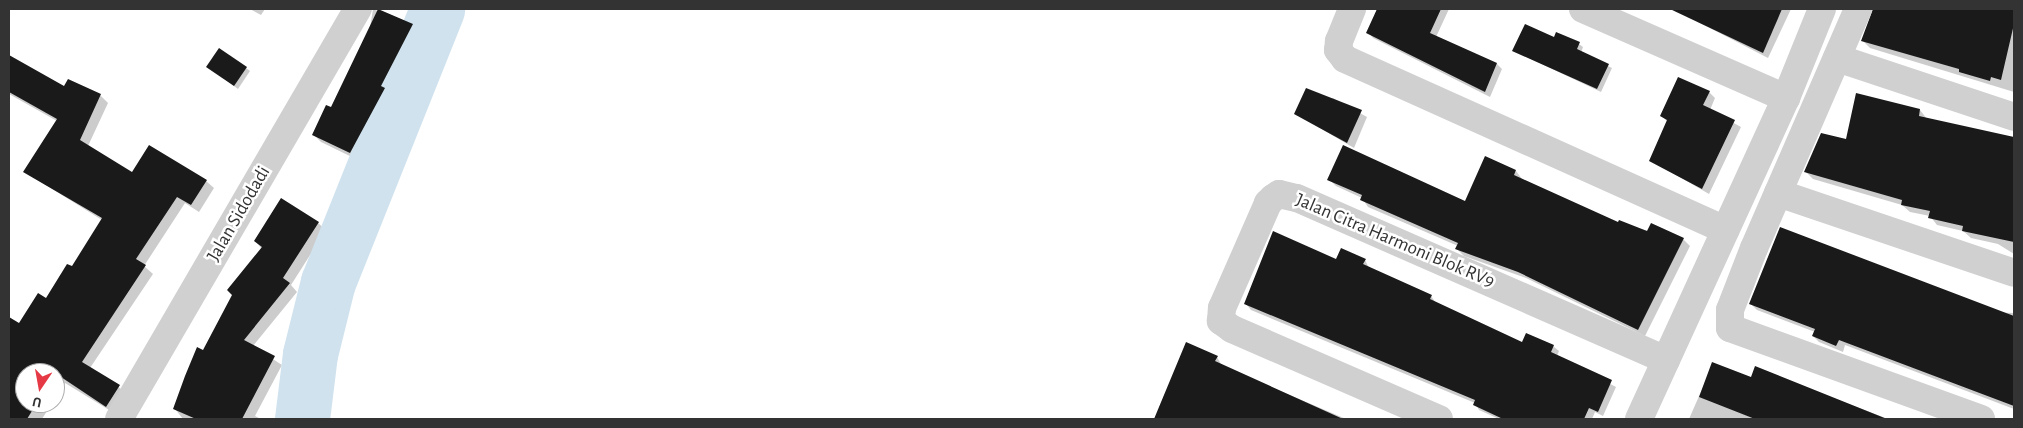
<!DOCTYPE html>
<html>
<head>
<meta charset="utf-8">
<style>
	body { margin:0 }
	#map { position:relative; width:2023px; height:428px; overflow:hidden; background:#fff; font-family:"Alegreya Sans",sans-serif }
	div>[style] { position:absolute }
	.shadow>* { inset:0; background:#0003 }
	.river>* { height:55px; margin:-27.5px; padding:0 27.5px; transform-origin:27.5px; border-radius:27.5px; background:#cfe2ee }
	.building>* { inset:0; background:#1a1a1a }
	.minor>* { height:28px; margin:-14px; padding:0 14px; transform-origin:14px; border-radius:14px; background:#d0d0d0 }
	span { translate:-50% -50%; white-space:nowrap; text-align:center; line-height:1.15; -webkit-text-stroke:5px #fff; paint-order:stroke }
	.street-label { font-size:19px; color:#333 }
	.frame { position:absolute; inset:0; border:10px solid #333; pointer-events:none }
	.north { position:absolute; left:15px; top:363px; width:50px; height:50px; box-sizing:border-box; background:#fff; border:1px solid #adadad; border-radius:50%; rotate:192deg; font-size:14px; font-weight:700; line-height:20px; text-align:center; color:#333 }
	.north::after { content:''; display:block; margin:auto; width:18px; height:22px; background:#e63946; clip-path:polygon(50% 0,100% 100%,50% 72%,0 100%) }
</style>
</head>
<body>
<div id="map">
	<div class="shadow">
		<i style="clip-path:polygon(250px 9px,265px 9px,261px 15px)"></i>
		<i style="clip-path:polygon(373px 9px,412px 25px,420px 33px,388px 93px,392px 96px,358px 160px,321px 142px,313px 134px,332px 109px,370px 28px)"></i>
		<i style="clip-path:polygon(1377px 9px,1449px 9px,1436px 37px,1497px 64px,1502px 69px,1490px 97px,1373px 38px,1368px 32px)"></i>
		<i style="clip-path:polygon(1673px 9px,1791px 9px,1768px 58px)"></i>
		<i style="clip-path:polygon(1875px 9px,2014px 9px,2014px 92px,1870px 48px,1863px 41px)"></i>
		<i style="clip-path:polygon(1554px 38px,1579px 44px,1583px 47px,1581px 53px,1612px 68px,1601px 92px,1514px 51px)"></i>
		<i style="clip-path:polygon(9px 57px,65px 88px,100px 95px,108px 103px,88px 146px,132px 174px,206px 181px,214px 188px,199px 212px,185px 203px,144px 266px,153px 274px,90px 368px,127px 393px,114px 413px,65px 383px,55px 398px,55px 373px,25px 373px,25px 403px,52px 403px,42px 419px,9px 419px,9px 366px,16px 353px,9px 348px,9px 318px,19px 325px,47px 300px,72px 268px,102px 220px,25px 172px,57px 121px,9px 94px)"></i>
		<i style="clip-path:polygon(208px 67px,246px 68px,250px 71px,238px 89px)"></i>
		<i style="clip-path:polygon(1709px 92px,1715px 98px,1710px 110px,1741px 127px,1709px 194px,1650px 160px,1668px 122px,1662px 116px)"></i>
		<i style="clip-path:polygon(1333px 98px,1367px 117px,1354px 148px,1296px 114px)"></i>
		<i style="clip-path:polygon(1920px 110px,1927px 119px,2014px 142px,2014px 254px,1998px 244px,1971px 238px,1963px 231px,1937px 225px,1930px 216px,1910px 212px,1902px 205px,1813px 179px,1806px 172px,1847px 140px)"></i>
		<i style="clip-path:polygon(1516px 171px,1522px 179px,1619px 224px,1683px 239px,1690px 246px,1645px 336px,1526px 278px,1464px 256px,1457px 249px,1458px 246px,1368px 207px,1362px 198px,1336px 186px,1329px 179px,1465px 203px)"></i>
		<i style="clip-path:polygon(318px 223px,326px 230px,291px 285px,297px 292px,253px 346px,282px 365px,255px 416px,261px 419px,183px 419px,175px 409px,262px 249px,255px 241px)"></i>
		<i style="clip-path:polygon(1337px 260px,1365px 260px,1369px 268px,1431px 296px,1436px 303px,1523px 344px,1553px 346px,1559px 351px,1557px 356px,1616px 387px,1603px 416px,1595px 412px,1592px 419px,1499px 419px,1479px 410px,1475px 403px,1251px 310px,1246px 304px)"></i>
		<i style="clip-path:polygon(1751px 304px,2014px 313px,2014px 409px,1845px 345px,1843px 352px,1819px 342px,1813px 336px,1815px 332px,1757px 310px)"></i>
		<i style="clip-path:polygon(1187px 344px,1217px 357px,1222px 366px,1346px 419px,1155px 419px)"></i>
		<i style="clip-path:polygon(1713px 364px,1752px 378px,1755px 368px,1888px 419px,1689px 419px)"></i>
	</div>
	<div class="river">
		<i style="left:302px;top:419px;width:65px;rotate:-83deg"></i>
		<i style="left:310px;top:354px;width:74px;rotate:-76deg"></i>
		<i style="left:328px;top:282px;width:294px;rotate:-68.2deg"></i>
	</div>
	<div class="building">
		<i style="clip-path:polygon(378px 9px,413px 24px,381px 86px,385px 88px,350px 153px,312px 135px,326px 105px,331px 107px)"></i>
		<i style="clip-path:polygon(1377px 9px,1441px 9px,1430px 33px,1497px 63px,1485px 92px,1366px 33px)"></i>
		<i style="clip-path:polygon(1670px 9px,1782px 9px,1763px 53px)"></i>
		<i style="clip-path:polygon(1873px 9px,2014px 9px,2014px 24px,2001px 80px,1991px 77px,1990px 81px,1959px 72px,1959px 69px,1861px 41px)"></i>
		<i style="clip-path:polygon(1525px 24px,1554px 37px,1556px 32px,1580px 42px,1577px 49px,1609px 64px,1597px 89px,1512px 51px)"></i>
		<i style="clip-path:polygon(219px 48px,247px 67px,234px 86px,206px 67px)"></i>
		<i style="clip-path:polygon(9px 55px,64px 86px,68px 79px,101px 94px,80px 140px,132px 172px,149px 145px,207px 180px,191px 205px,177px 197px,136px 259px,146px 265px,82px 362px,120px 385px,106px 407px,55px 373px,25px 373px,25px 403px,37px 403px,27px 419px,9px 419px,9px 317px,19px 323px,38px 293px,46px 298px,67px 264px,72px 266px,102px 218px,23px 172px,57px 119px,9px 92px)"></i>
		<i style="clip-path:polygon(1678px 77px,1710px 91px,1703px 105px,1735px 120px,1702px 189px,1649px 161px,1667px 120px,1660px 116px)"></i>
		<i style="clip-path:polygon(1306px 88px,1362px 110px,1347px 143px,1294px 114px)"></i>
		<i style="clip-path:polygon(1856px 93px,1920px 109px,1919px 116px,2014px 137px,2014px 242px,1962px 231px,1963px 226px,1928px 218px,1930px 211px,1901px 205px,1902px 200px,1804px 172px,1821px 133px,1846px 139px)"></i>
		<i style="clip-path:polygon(1343px 145px,1465px 201px,1485px 156px,1516px 170px,1514px 175px,1618px 222px,1619px 220px,1647px 231px,1651px 223px,1684px 238px,1638px 330px,1518px 272px,1455px 249px,1458px 243px,1360px 200px,1362px 195px,1327px 180px)"></i>
		<i style="clip-path:polygon(281px 198px,319px 222px,283px 278px,290px 283px,244px 340px,275px 356px,242px 419px,196px 419px,173px 409px,185px 376px,197px 347px,203px 350px,232px 295px,227px 290px,262px 247px,254px 241px)"></i>
		<i style="clip-path:polygon(1780px 227px,2014px 316px,2014px 406px,1839px 340px,1836px 346px,1812px 336px,1815px 329px,1749px 304px)"></i>
		<i style="clip-path:polygon(1273px 231px,1336px 259px,1341px 248px,1366px 259px,1363px 264px,1432px 295px,1430px 299px,1522px 342px,1526px 333px,1554px 345px,1551px 352px,1612px 380px,1598px 412px,1589px 408px,1584px 419px,1503px 419px,1473px 405px,1475px 400px,1244px 304px)"></i>
		<i style="clip-path:polygon(1186px 342px,1218px 356px,1215px 361px,1343px 419px,1154px 419px)"></i>
		<i style="clip-path:polygon(1712px 362px,1751px 377px,1755px 366px,1887px 419px,1755px 419px,1699px 397px)"></i>
	</div>
	<div class="minor">
		<i style="left:1352px;top:9px;width:35px;rotate:112deg"></i>
		<i style="left:1339px;top:41px;width:9px;rotate:96deg"></i>
		<i style="left:1338px;top:50px;width:11px;rotate:52deg"></i>
		<i style="left:1345px;top:59px;width:417px;rotate:24.2deg"></i>
		<i style="left:1583px;top:9px;width:222px;rotate:23.7deg"></i>
		<i style="left:1858px;top:9px;width:261px;rotate:113.5deg"></i>
		<i style="left:1754px;top:248px;width:66px;rotate:111.2deg"></i>
		<i style="left:1730px;top:310px;width:18px;rotate:90deg"></i>
		<i style="left:1730px;top:328px;width:267px;rotate:19.9deg"></i>
		<i style="left:1837px;top:58px;width:187px;rotate:18.4deg"></i>
		<i style="left:1778px;top:193px;width:249px;rotate:18.7deg"></i>
		<i style="left:119px;top:419px;width:475px;rotate:-59.8deg"></i>
		<i style="left:1439px;top:419px;width:226px;rotate:-156.5deg"></i>
		<i style="left:1232px;top:329px;width:14px;rotate:-144deg"></i>
		<i style="left:1221px;top:321px;width:13px;rotate:-86deg"></i>
		<i style="left:1222px;top:308px;width:115px;rotate:-66.3deg"></i>
		<i style="left:1268px;top:203px;width:7px;rotate:-45deg"></i>
		<i style="left:1273px;top:198px;width:7px;rotate:-34deg"></i>
		<i style="left:1279px;top:194px;width:18px;rotate:13deg"></i>
		<i style="left:1297px;top:198px;width:403px;rotate:23.7deg"></i>
		<i style="left:1639px;top:419px;width:353px;rotate:-65.4deg"></i>
		<i style="left:1786px;top:98px;width:96px;rotate:-68deg"></i>
	</div>
	<div class="street-label">
		<span style="left:239px;top:214px;rotate:-60deg">Jalan Sidodadi</span>
		<span style="left:1395px;top:241px;rotate:23deg">Jalan Citra Harmoni Blok RV9</span>
	</div>
	<div class="frame"></div>
	<div class="north">U</div>
</div>
</body>
</html>
